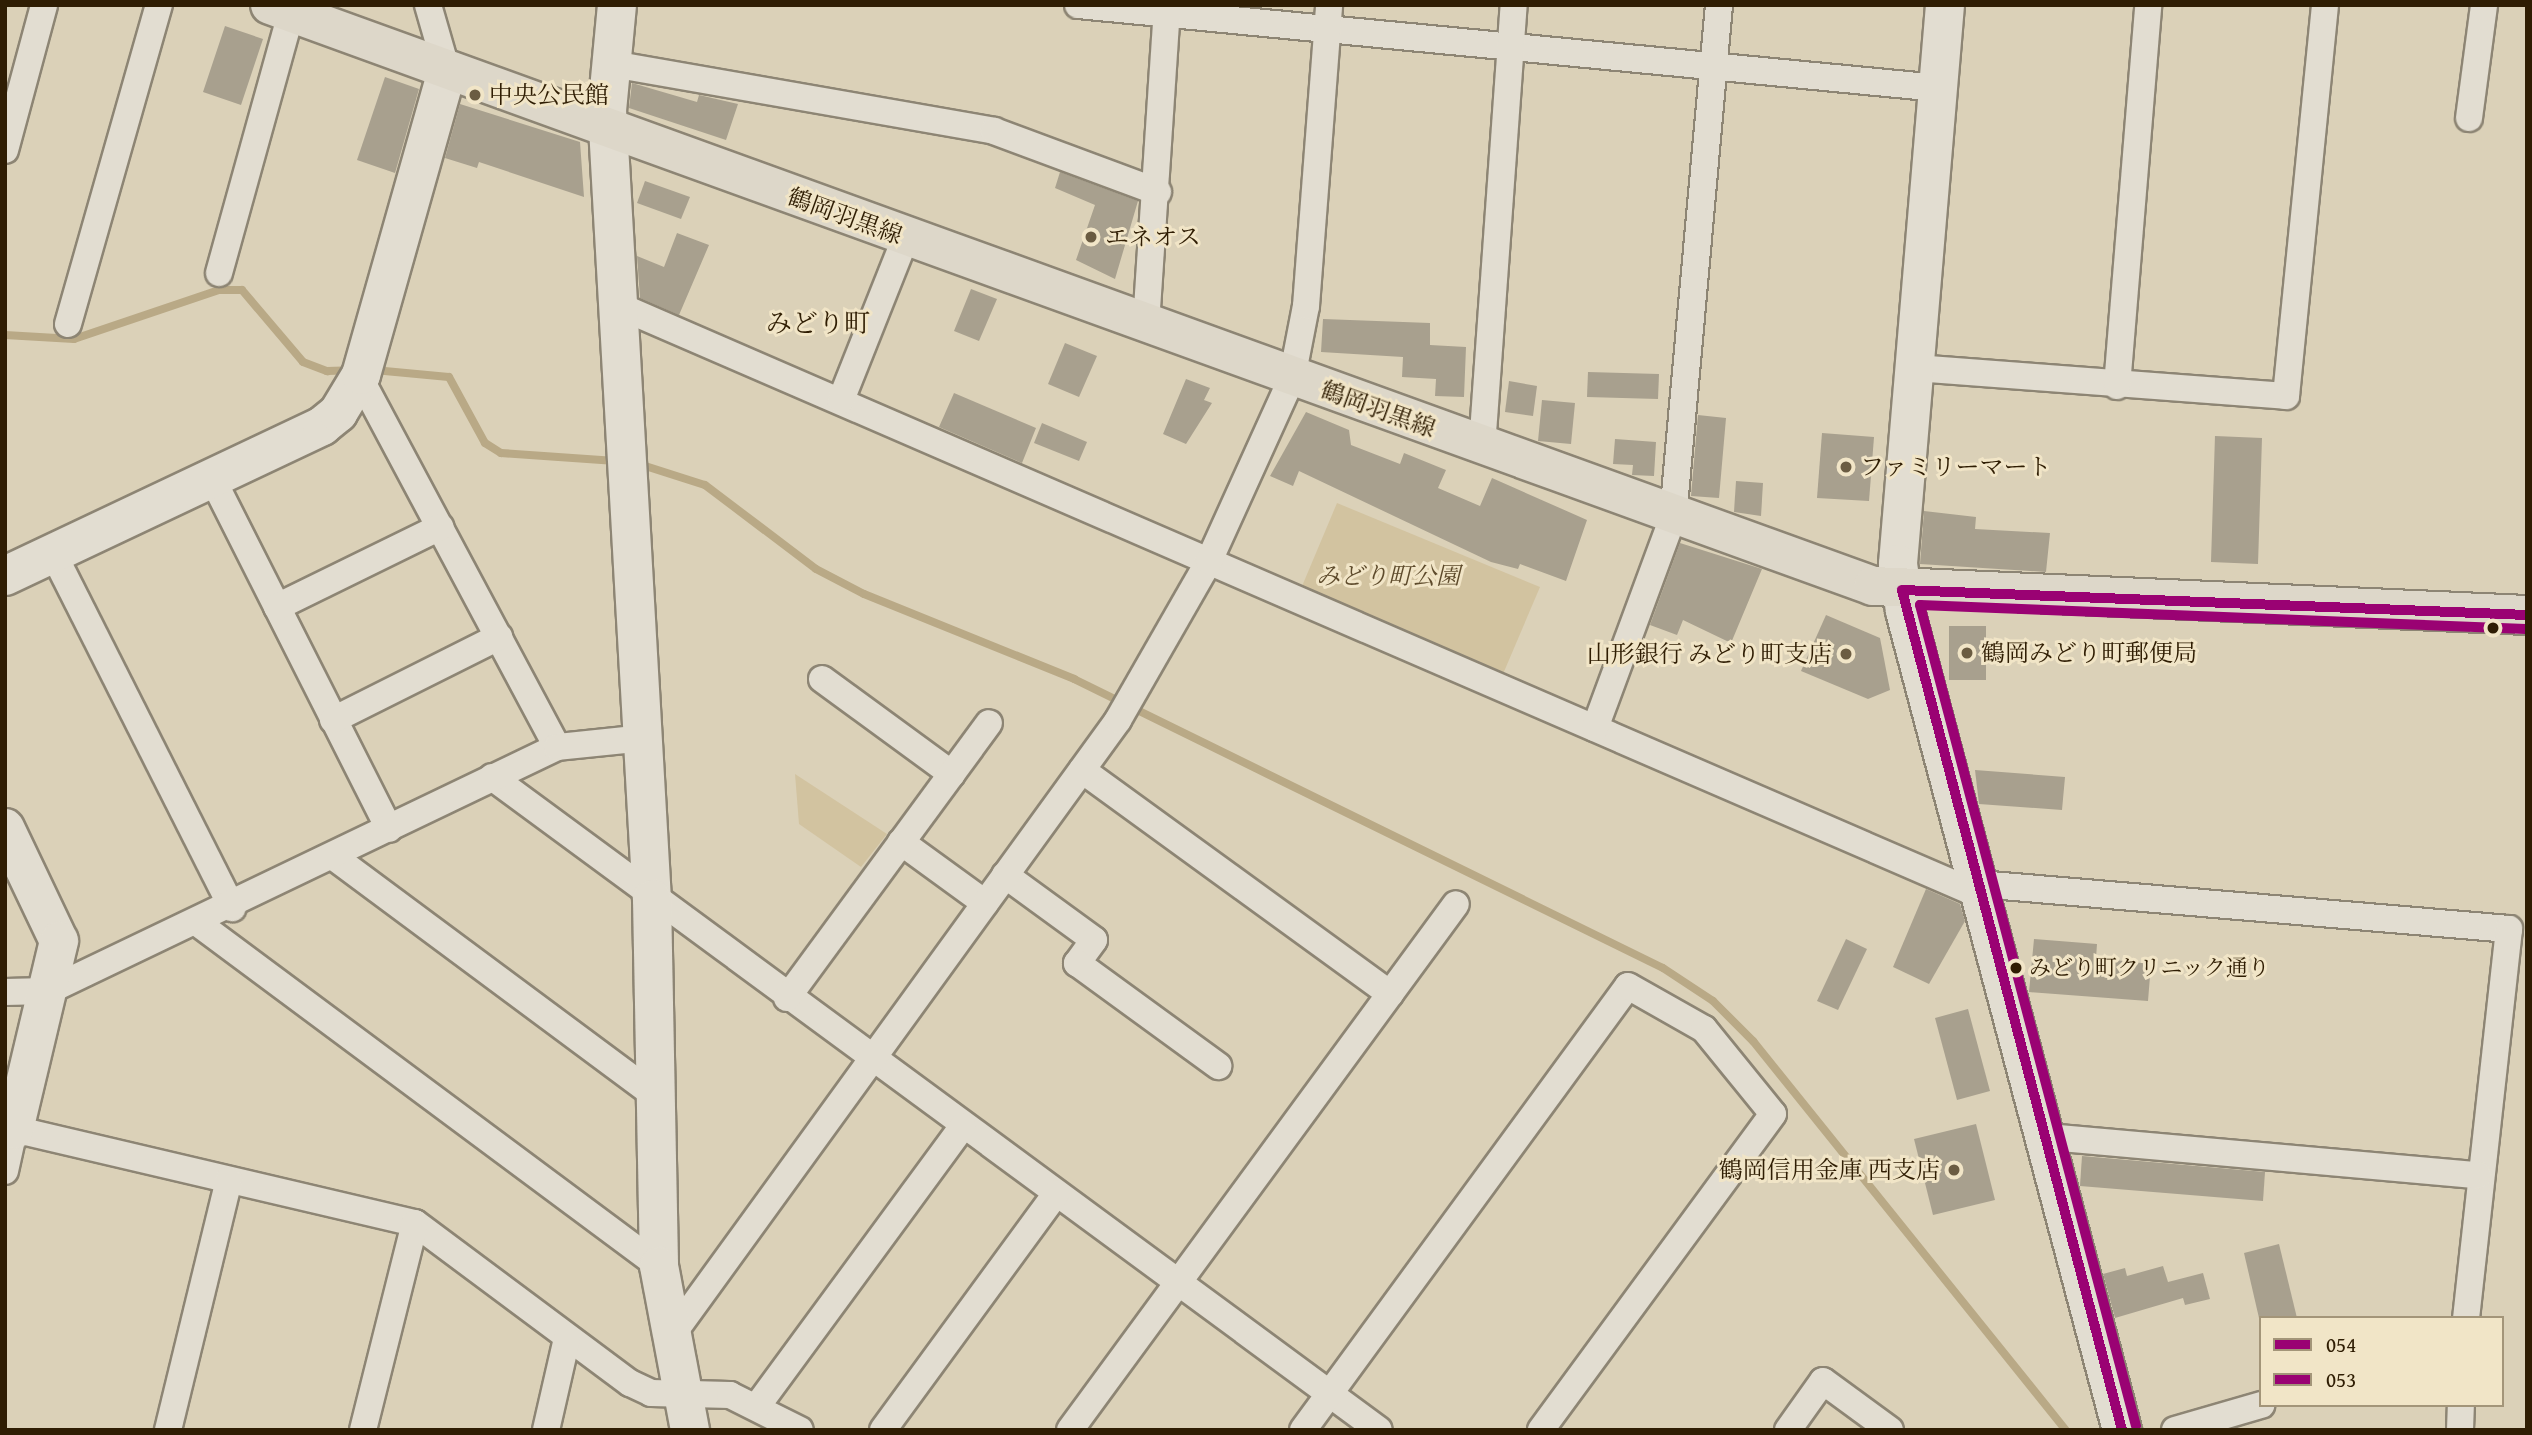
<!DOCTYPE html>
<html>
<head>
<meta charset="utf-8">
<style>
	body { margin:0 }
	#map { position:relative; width:2532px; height:1435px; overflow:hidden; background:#dbd1b8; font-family:"Gentium Book Plus","Noto Serif JP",serif }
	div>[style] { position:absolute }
	.green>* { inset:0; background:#d2c3a0 }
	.stream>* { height:8px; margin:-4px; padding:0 4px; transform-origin:4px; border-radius:4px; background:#b9a986 }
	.building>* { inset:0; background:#a8a08e }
	.roads { filter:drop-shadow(2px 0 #8d8574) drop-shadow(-2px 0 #8d8574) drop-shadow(0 2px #8d8574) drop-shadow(0 -2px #8d8574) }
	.street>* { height:26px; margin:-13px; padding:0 13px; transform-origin:13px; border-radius:13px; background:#e2ddd1 }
	.secondary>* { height:38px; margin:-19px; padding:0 19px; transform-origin:19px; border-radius:19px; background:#e2ddd1 }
	.primary>* { height:38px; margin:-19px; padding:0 19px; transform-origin:19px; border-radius:19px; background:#ddd7c9 }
	.bus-1>* { height:10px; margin:-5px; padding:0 5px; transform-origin:5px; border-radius:5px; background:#9a0273 }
	.bus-2>* { height:10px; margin:-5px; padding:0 5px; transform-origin:5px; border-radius:5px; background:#9a0273 }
	.dots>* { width:19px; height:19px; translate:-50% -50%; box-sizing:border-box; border:4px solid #f1e5c7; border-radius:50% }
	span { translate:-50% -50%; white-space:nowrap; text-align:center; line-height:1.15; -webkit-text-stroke:6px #f1e5c7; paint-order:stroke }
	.bus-label { font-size:22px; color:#2f1d03 }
	.left { translate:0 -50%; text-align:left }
	.poi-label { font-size:24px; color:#2f1d03 }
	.right { translate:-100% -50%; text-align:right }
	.street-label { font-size:24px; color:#2f1d03 }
	.park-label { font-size:24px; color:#5e4b2c; font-style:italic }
	.neighbourhood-label { font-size:26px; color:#2f1d03 }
	.frame { position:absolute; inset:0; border:7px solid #2f1d03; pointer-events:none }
	.legend { position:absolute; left:2259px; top:1316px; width:245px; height:91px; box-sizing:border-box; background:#f1e5c7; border:2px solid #a39579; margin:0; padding:9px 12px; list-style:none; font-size:21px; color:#2f1d03 }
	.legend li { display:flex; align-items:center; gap:14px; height:35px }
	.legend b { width:35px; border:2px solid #a39579 }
</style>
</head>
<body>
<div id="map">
	<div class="green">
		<i style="clip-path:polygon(1337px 503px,1540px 587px,1503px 674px,1300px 591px)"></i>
		<i style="clip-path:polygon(795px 774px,887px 834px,861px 867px,799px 824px)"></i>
	</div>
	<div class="stream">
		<i style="left:5px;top:335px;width:69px;rotate:3.3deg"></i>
		<i style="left:74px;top:339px;width:153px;rotate:-18.7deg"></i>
		<i style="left:219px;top:290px;width:23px"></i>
		<i style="left:242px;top:290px;width:94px;rotate:49.7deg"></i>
		<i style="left:303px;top:362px;width:26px;rotate:21deg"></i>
		<i style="left:327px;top:371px;width:24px;rotate:-2deg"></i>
		<i style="left:374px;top:370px;width:75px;rotate:5.3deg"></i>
		<i style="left:449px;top:377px;width:75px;rotate:61.4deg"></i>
		<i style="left:485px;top:443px;width:19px;rotate:32deg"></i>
		<i style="left:501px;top:453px;width:115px;rotate:4deg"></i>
		<i style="left:639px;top:464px;width:69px;rotate:17.7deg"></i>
		<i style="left:705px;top:485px;width:139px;rotate:37.1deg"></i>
		<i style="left:816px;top:569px;width:54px;rotate:27.5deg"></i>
		<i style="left:864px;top:594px;width:227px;rotate:22deg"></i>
		<i style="left:1074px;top:679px;width:656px;rotate:26.14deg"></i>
		<i style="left:1663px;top:968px;width:60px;rotate:33.4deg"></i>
		<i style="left:1713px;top:1001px;width:57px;rotate:45deg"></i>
		<i style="left:1753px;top:1041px;width:499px;rotate:51.2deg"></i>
	</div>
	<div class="building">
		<i style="clip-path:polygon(225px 26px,263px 39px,241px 105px,203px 92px)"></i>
		<i style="clip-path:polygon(385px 77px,419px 89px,395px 173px,357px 160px)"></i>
		<i style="clip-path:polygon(632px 83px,697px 102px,699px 95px,738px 104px,726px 140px,629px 108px)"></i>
		<i style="clip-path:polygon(460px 104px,580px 142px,584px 197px,479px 162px,477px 168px,445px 158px)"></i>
		<i style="clip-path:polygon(1060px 172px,1138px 201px,1115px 279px,1076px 260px,1095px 205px,1055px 188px)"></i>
		<i style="clip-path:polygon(645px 181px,690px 197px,681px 219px,637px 203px)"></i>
		<i style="clip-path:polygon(677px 233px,709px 245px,679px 315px,640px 298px,637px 256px,664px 267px)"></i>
		<i style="clip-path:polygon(971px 289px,997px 299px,979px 341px,954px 331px)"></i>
		<i style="clip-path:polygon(1323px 319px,1430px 323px,1430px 345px,1466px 347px,1464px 397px,1435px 396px,1436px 379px,1402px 377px,1403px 357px,1321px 352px)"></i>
		<i style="clip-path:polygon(1065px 343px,1097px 356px,1079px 397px,1048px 384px)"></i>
		<i style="clip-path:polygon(1588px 372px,1659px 374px,1658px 399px,1587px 397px)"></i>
		<i style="clip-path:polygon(1186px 379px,1210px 388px,1204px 400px,1212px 403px,1186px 444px,1163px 434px)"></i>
		<i style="clip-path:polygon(1509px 381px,1537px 386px,1533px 416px,1505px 412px)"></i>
		<i style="clip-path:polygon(954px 393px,1036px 428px,1022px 463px,939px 427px)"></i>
		<i style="clip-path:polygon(1542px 400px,1575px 403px,1571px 444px,1538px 441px)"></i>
		<i style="clip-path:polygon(1306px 412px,1349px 430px,1351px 445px,1400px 464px,1404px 453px,1446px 470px,1438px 488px,1480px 506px,1492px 478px,1587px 520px,1566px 581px,1520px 564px,1518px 569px,1491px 562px,1299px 471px,1293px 486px,1270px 476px)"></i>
		<i style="clip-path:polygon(1698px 415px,1726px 418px,1719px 498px,1691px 496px)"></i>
		<i style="clip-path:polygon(1042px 423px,1087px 442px,1079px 461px,1034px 443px)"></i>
		<i style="clip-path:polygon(1822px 433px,1874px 437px,1869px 501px,1817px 498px)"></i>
		<i style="clip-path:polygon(2215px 436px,2262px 438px,2258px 564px,2211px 562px)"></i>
		<i style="clip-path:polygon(1615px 439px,1656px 442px,1654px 476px,1632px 475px,1633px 465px,1613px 464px)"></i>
		<i style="clip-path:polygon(1736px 481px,1763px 483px,1761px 516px,1734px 512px)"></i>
		<i style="clip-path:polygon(1924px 511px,1976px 517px,1975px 529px,2050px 533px,2046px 572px,1920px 564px)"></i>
		<i style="clip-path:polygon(1680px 543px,1762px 569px,1731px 643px,1683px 620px,1677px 635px,1650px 625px)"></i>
		<i style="clip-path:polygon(1826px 615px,1880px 638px,1890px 690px,1868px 699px,1801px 671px)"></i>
		<i style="clip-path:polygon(1949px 626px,1986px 626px,1986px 680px,1949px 680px)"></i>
		<i style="clip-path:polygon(1975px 770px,2065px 777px,2062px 810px,1979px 804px)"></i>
		<i style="clip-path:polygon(1926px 889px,1960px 904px,1965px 921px,1929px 984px,1893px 967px)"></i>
		<i style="clip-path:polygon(1846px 939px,1867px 949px,1838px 1010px,1817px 1001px)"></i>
		<i style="clip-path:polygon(2034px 939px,2097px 944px,2096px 958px,2151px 964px,2148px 1001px,2029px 992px)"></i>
		<i style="clip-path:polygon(1968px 1009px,1990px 1091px,1957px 1100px,1935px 1018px)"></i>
		<i style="clip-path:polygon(1976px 1124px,1995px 1200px,1933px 1215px,1914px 1139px)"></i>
		<i style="clip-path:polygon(2082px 1156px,2265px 1172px,2263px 1201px,2080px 1186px)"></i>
		<i style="clip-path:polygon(2279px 1244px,2297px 1318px,2259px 1318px,2244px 1253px)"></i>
		<i style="clip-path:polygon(2163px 1266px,2168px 1282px,2203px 1273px,2210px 1299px,2185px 1305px,2183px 1298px,2115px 1318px,2103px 1274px,2125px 1268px,2127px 1276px)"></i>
	</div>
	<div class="roads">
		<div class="street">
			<i style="left:428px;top:5px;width:69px;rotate:73.9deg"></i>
			<i style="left:1078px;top:5px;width:864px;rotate:5.51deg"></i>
			<i style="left:612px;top:64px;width:388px;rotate:9.9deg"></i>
			<i style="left:994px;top:131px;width:175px;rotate:20.4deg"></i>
			<i style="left:2469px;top:118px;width:114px;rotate:-82.4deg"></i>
			<i style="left:5px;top:150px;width:150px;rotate:-74.9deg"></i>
			<i style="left:219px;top:273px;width:270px;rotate:-74.5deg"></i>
			<i style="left:617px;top:305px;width:1487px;rotate:23.41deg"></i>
			<i style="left:68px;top:324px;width:332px;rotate:-74.1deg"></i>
			<i style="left:1146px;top:324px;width:320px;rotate:-86.2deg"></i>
			<i style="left:1915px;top:368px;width:372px;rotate:4.3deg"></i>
			<i style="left:2286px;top:396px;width:393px;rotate:-84.3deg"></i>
			<i style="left:360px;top:378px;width:418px;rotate:61.9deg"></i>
			<i style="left:2117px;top:386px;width:382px;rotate:-85.3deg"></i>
			<i style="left:841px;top:400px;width:175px;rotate:-68.3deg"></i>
			<i style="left:1482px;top:447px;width:443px;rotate:-85.9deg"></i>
			<i style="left:212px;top:478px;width:393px;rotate:63.2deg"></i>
			<i style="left:53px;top:553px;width:398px;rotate:63.2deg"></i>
			<i style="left:277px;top:607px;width:182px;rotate:-26.1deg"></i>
			<i style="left:822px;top:679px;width:161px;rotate:36.2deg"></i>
			<i style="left:333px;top:720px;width:186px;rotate:-26.6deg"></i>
			<i style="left:1595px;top:728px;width:225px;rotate:-69.7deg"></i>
			<i style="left:1673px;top:517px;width:514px;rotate:-84.87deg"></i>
			<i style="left:1082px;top:770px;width:381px;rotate:36deg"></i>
			<i style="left:492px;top:777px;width:1101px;rotate:36.36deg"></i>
			<i style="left:901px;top:842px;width:104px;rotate:36deg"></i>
			<i style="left:334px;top:857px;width:397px;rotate:36.6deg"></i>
			<i style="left:1005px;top:875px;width:110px;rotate:36.1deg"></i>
			<i style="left:1094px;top:940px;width:29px;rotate:126deg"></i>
			<i style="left:1077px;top:963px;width:175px;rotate:36.1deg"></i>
			<i style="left:1979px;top:884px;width:532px;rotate:4.85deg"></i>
			<i style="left:2509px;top:929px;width:391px;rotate:96.3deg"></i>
			<i style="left:199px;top:924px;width:573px;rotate:36.63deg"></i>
			<i style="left:5px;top:992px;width:43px;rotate:-1.3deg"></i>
			<i style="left:48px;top:991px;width:564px;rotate:-25.61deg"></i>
			<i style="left:557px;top:747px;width:87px;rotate:-5.9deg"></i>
			<i style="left:787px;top:998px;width:341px;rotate:-53.7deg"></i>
			<i style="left:5px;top:1127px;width:421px;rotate:13.2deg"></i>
			<i style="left:415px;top:1223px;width:268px;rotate:36.7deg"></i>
			<i style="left:630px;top:1383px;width:23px;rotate:25deg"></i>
			<i style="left:651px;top:1393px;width:79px;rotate:1.5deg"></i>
			<i style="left:730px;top:1395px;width:78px;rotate:26.6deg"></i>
			<i style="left:2049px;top:1137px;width:431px;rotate:5.1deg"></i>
			<i style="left:5px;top:1171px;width:42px;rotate:-77.6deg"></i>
			<i style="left:669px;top:1339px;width:765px;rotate:-54.04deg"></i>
			<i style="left:1118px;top:720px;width:183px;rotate:-60.2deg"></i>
			<i style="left:1209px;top:561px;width:201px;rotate:-65.6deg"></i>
			<i style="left:1292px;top:378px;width:73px;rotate:-79deg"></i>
			<i style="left:1306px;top:306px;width:302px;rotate:-85.6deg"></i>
			<i style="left:758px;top:1405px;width:346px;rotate:-53.7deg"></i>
			<i style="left:168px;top:1430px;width:257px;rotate:-76.3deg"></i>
			<i style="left:363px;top:1430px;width:213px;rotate:-75.9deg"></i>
			<i style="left:546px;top:1430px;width:94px;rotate:-77.1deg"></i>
			<i style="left:883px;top:1430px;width:293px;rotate:-53.8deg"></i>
			<i style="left:1070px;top:1430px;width:652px;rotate:-53.73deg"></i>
			<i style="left:1303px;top:1430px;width:550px;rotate:-53.8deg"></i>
			<i style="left:1628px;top:986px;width:87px;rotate:29.5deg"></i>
			<i style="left:1704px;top:1029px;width:109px;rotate:50.9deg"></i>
			<i style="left:1773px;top:1114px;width:392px;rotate:126.3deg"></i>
			<i style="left:1788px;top:1430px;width:60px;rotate:-54.5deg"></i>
			<i style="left:1823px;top:1381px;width:83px;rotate:36.2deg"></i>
			<i style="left:2175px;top:1430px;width:90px;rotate:-16.2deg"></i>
			<i style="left:2460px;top:1430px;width:25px;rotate:-88deg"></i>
		</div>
		<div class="secondary">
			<i style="left:617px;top:5px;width:105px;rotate:95.4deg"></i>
			<i style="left:607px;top:110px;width:790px;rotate:86.74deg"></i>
			<i style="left:652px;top:899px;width:367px;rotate:88.9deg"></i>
			<i style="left:659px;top:1266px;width:167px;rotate:79.3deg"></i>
			<i style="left:1945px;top:5px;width:561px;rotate:94.81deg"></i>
			<i style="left:1898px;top:564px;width:48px;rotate:81.5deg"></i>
			<i style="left:1905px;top:611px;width:847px;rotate:75.16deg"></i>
			<i style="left:5px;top:576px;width:351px;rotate:-25.3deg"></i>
			<i style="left:322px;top:426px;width:21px;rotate:-39deg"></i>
			<i style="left:338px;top:413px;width:44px;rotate:-58.8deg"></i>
			<i style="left:361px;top:375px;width:316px;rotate:-74.2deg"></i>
			<i style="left:5px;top:828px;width:125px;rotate:64.5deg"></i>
			<i style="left:59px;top:941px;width:194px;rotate:103.4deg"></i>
		</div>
		<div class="primary">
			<i style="left:270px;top:5px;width:1705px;rotate:19.92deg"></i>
			<i style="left:1873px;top:586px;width:655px;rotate:2.54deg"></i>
		</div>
	</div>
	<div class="bus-1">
		<i style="left:2122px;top:1430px;width:868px;rotate:-104.68deg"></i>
		<i style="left:1902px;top:590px;width:625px;rotate:2.29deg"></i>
	</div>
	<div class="bus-2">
		<i style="left:2136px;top:1426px;width:849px;rotate:-104.74deg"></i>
		<i style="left:1920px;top:605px;width:606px;rotate:2.27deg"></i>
	</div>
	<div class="dots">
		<i style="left:475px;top:95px;background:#6b5c42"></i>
		<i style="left:1091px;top:237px;background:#6b5c42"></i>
		<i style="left:1846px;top:467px;background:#6b5c42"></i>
		<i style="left:2493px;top:628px;background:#2f1d03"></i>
		<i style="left:1967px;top:653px;background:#6b5c42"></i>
		<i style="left:1846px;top:654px;background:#6b5c42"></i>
		<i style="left:2016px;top:968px;background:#2f1d03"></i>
		<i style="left:1954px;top:1170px;background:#6b5c42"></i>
	</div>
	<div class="bus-label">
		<span class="left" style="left:2029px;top:968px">みどり町クリニック通り</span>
	</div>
	<div class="poi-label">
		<span class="left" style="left:489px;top:95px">中央公民館</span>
		<span class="left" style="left:1105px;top:237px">エネオス</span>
		<span class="left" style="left:1860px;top:467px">ファミリーマート</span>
		<span class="left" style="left:1981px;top:653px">鶴岡みどり町郵便局</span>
		<span class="right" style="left:1832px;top:654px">山形銀行 みどり町支店</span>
		<span class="right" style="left:1940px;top:1170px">鶴岡信用金庫 西支店</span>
	</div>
	<div class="street-label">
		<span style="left:845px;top:216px;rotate:20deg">鶴岡羽黒線</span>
		<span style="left:1378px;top:409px;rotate:20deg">鶴岡羽黒線</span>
	</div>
	<div class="park-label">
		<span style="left:1388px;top:576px">みどり町公園</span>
	</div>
	<div class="neighbourhood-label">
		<span style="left:818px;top:323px">みどり町</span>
	</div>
	<div class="frame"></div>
	<ul class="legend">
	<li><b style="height:9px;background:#9a0273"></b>054</li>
	<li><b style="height:9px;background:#9a0273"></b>053</li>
	</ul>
</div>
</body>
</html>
